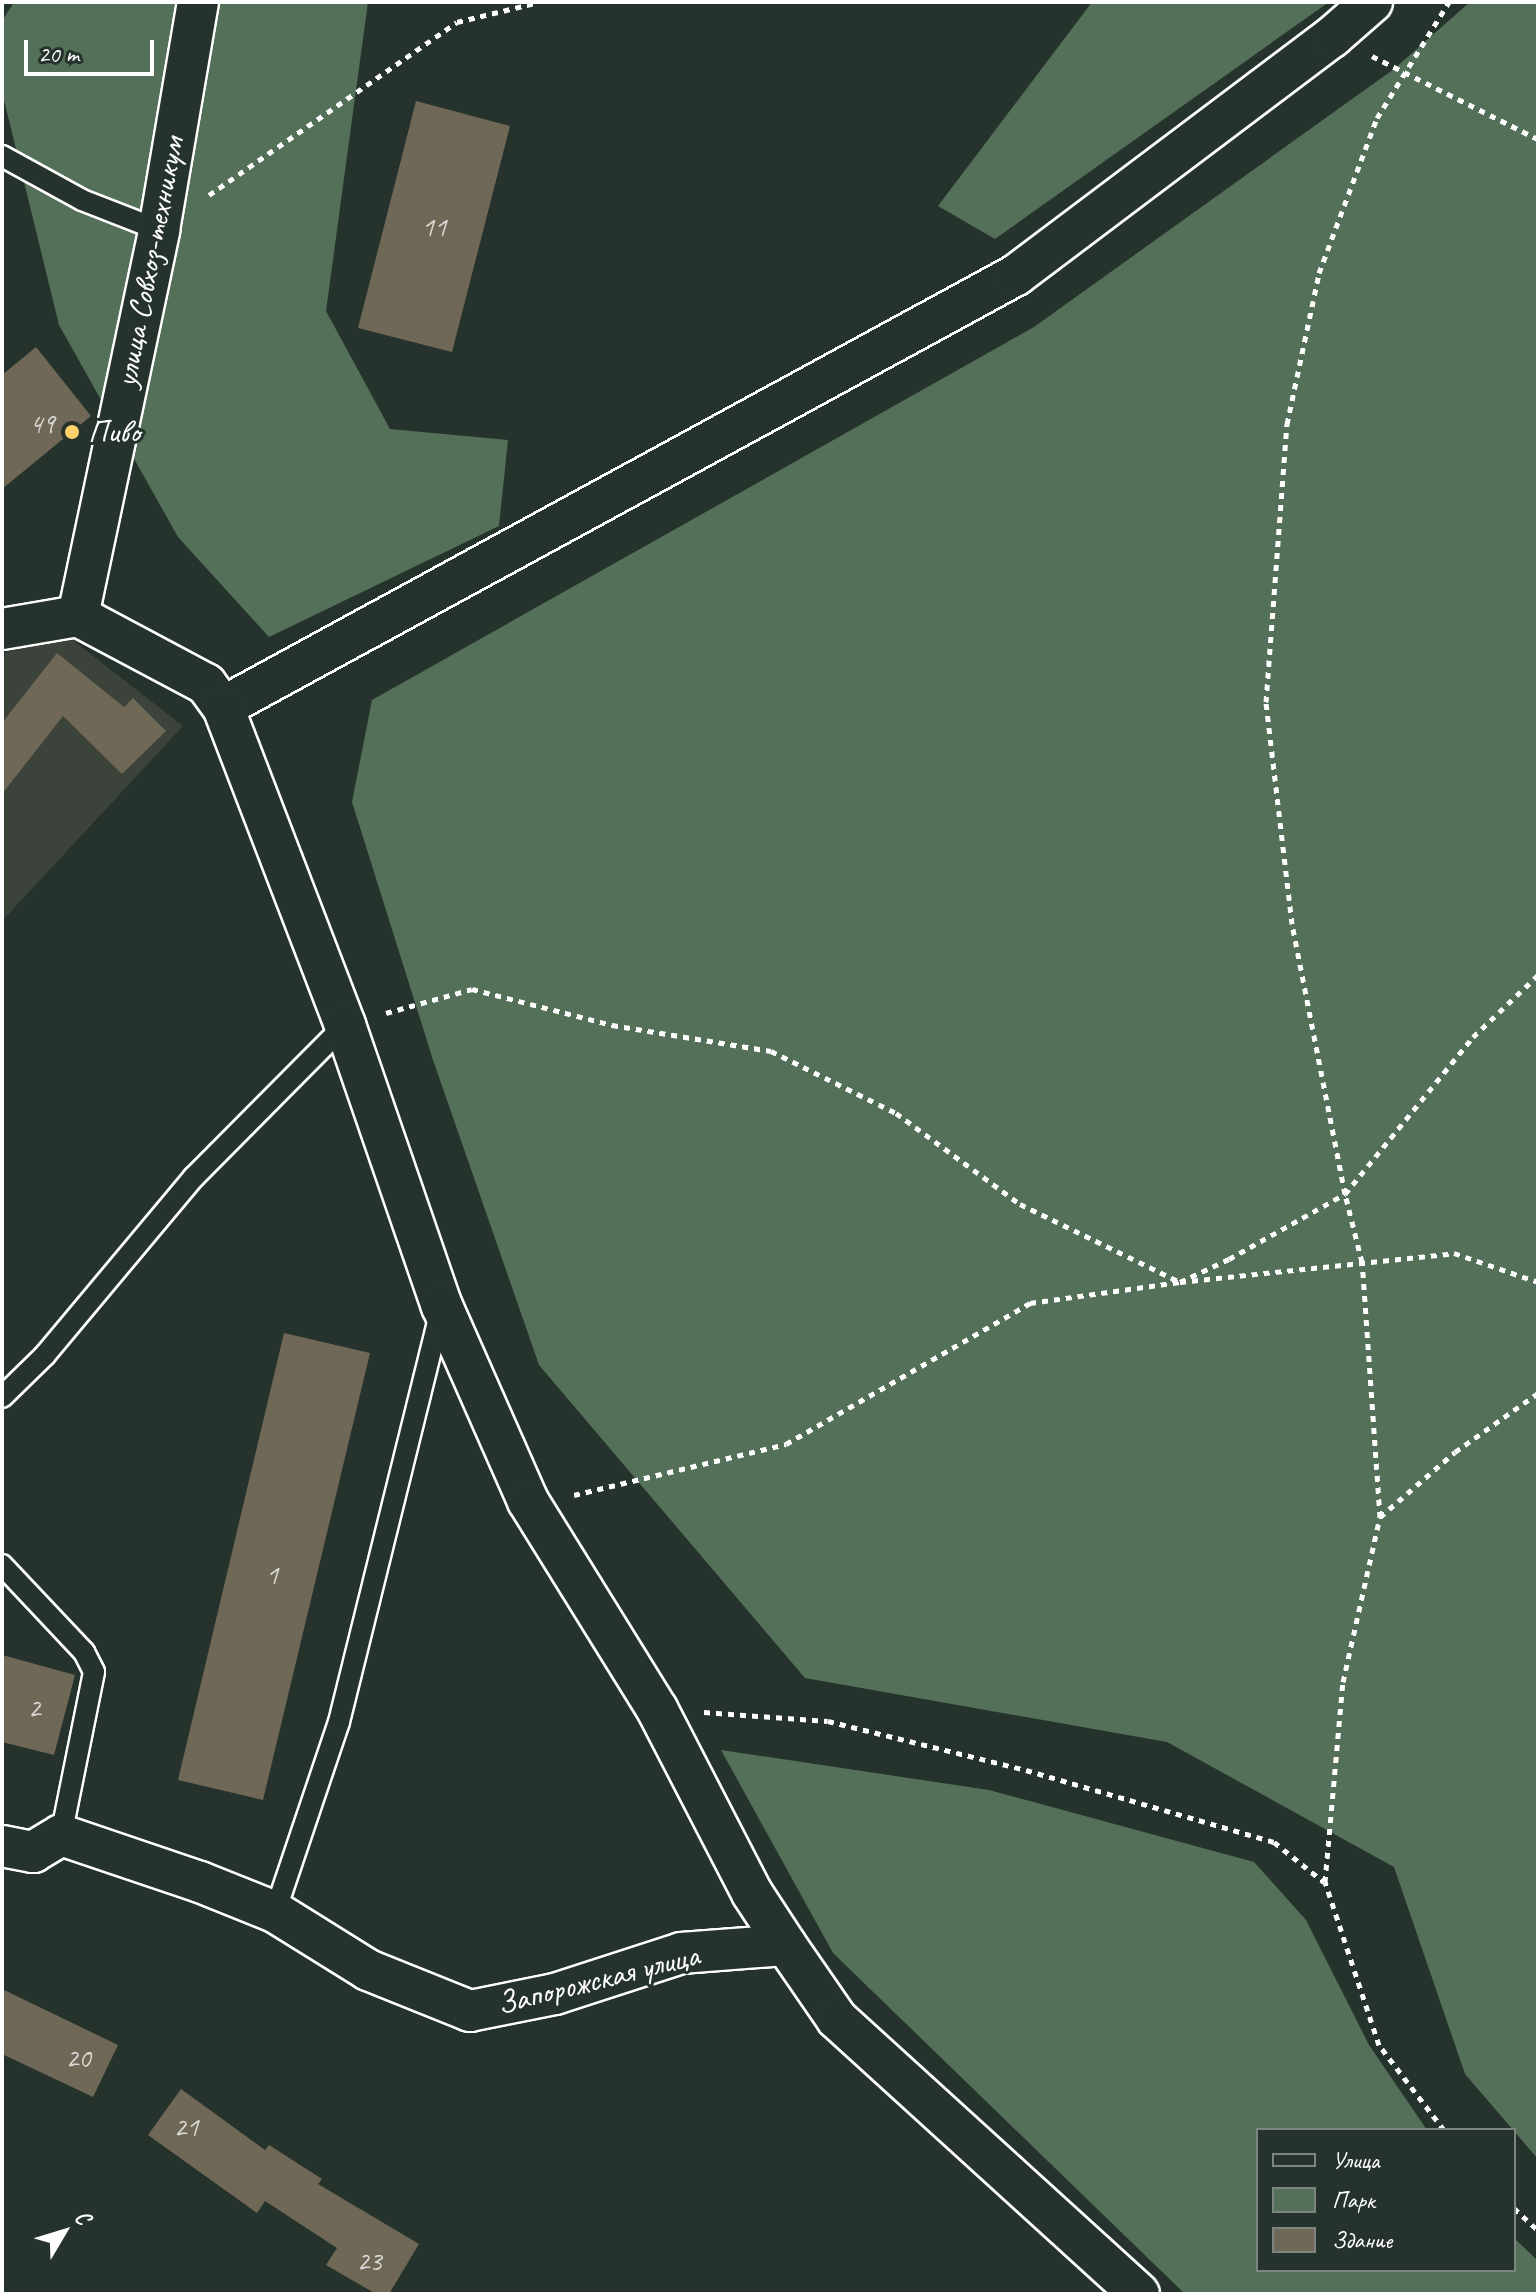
<!DOCTYPE html>
<html>
<head>
<meta charset="utf-8">
<style>
	body { margin:0 }
	#map { position:relative; width:1540px; height:2296px; overflow:hidden; background:#26332d; font-family:Caveat,sans-serif }
	div>[style] { position:absolute }
	.built>* { inset:0; background:#3c433a }
	.green>* { inset:0; background:#547058 }
	.building>* { inset:0; background:#6f6857 }
	.path>* { height:5px; margin-top:-2.5px; transform-origin:0; background:repeating-linear-gradient(90deg,#fff 0 6px,transparent 0 12px) }
	.roads { filter:drop-shadow(2px 0 #fff) drop-shadow(-2px 0 #fff) drop-shadow(0 2px #fff) drop-shadow(0 -2px #fff) }
	.lane>* { height:20px; margin:-10px; padding:0 10px; transform-origin:10px; border-radius:10px; background:#26332d }
	.street>* { height:40px; margin:-20px; padding:0 20px; transform-origin:20px; border-radius:20px; background:#26332d }
	.dots>* { width:22px; height:22px; translate:-50% -50%; box-sizing:border-box; border:4px solid #26332d; border-radius:50% }
	span { translate:-50% -50%; white-space:nowrap; text-align:center; line-height:1.15; -webkit-text-stroke:6px #26332d; paint-order:stroke }
	.number-label { font-size:28px; color:#dbd9d5 }
	.number-label span { -webkit-text-stroke-width:0 }
	.street-label { font-size:32px; color:#fff }
	.poi-label { font-size:32px; color:#fff }
	.left { translate:0 -50%; text-align:left }
	.frame { position:absolute; inset:0; border:4px solid #fff; pointer-events:none }
	.legend { position:absolute; left:1256px; top:2128px; width:260px; height:144px; box-sizing:border-box; background:#26332d; border:2px solid #7d8581; margin:0; padding:10px 14px; list-style:none; font-size:24px; color:#fff }
	.legend li { display:flex; align-items:center; gap:16px; height:40px }
	.legend b { width:40px; border:2px solid #7d8581 }
	.north { position:absolute; left:24px; top:2192px; width:80px; height:80px; -webkit-text-stroke:6px #26332d; paint-order:stroke; rotate:52deg; font-size:22px; font-weight:700; line-height:32px; text-align:center; color:#fff }
	.north::after { content:''; display:block; margin:auto; width:28px; height:36px; background:#fff; clip-path:polygon(50% 0,100% 100%,50% 72%,0 100%) }
	.scale { position:absolute; left:24px; top:40px; width:130px; height:36px; box-sizing:border-box; border:4px solid #fff; border-top:0; padding-left:10px; font-size:24px; line-height:28px; white-space:nowrap; color:#fff; -webkit-text-stroke:6px #26332d; paint-order:stroke }
</style>
</head>
<body>
<div id="map">
	<div class="built">
		<i style="clip-path:polygon(65px 634px,183px 726px,2px 921px,2px 654px)"></i>
	</div>
	<div class="green">
		<i style="clip-path:polygon(14px 2px,368px 2px,326px 311px,390px 429px,508px 440px,499px 526px,269px 637px,178px 537px,59px 325px,2px 92px,2px 21px)"></i>
		<i style="clip-path:polygon(1092px 2px,1329px 2px,995px 239px,938px 206px)"></i>
		<i style="clip-path:polygon(1470px 2px,1538px 2px,1538px 2159px,1465px 2074px,1394px 1867px,1167px 1742px,805px 1678px,539px 1365px,433px 1060px,352px 802px,372px 700px,1034px 327px,1394px 69px)"></i>
		<i style="clip-path:polygon(721px 1750px,989px 1790px,1254px 1862px,1306px 1920px,1369px 2045px,1427px 2130px,1258px 2130px,1258px 2270px,1514px 2270px,1514px 2238px,1538px 2261px,1538px 2294px,1185px 2294px,833px 1953px)"></i>
	</div>
	<div class="building">
		<i style="clip-path:polygon(416px 101px,510px 126px,452px 352px,358px 328px)"></i>
		<i style="clip-path:polygon(36px 347px,91px 416px,2px 489px,2px 375px)"></i>
		<i style="clip-path:polygon(57px 653px,124px 707px,133px 698px,166px 731px,122px 774px,63px 716px,2px 794px,2px 723px)"></i>
		<i style="clip-path:polygon(284px 1333px,370px 1353px,263px 1800px,178px 1780px)"></i>
		<i style="clip-path:polygon(2px 1655px,75px 1675px,54px 1755px,2px 1742px)"></i>
		<i style="clip-path:polygon(2px 1989px,118px 2045px,93px 2097px,2px 2054px)"></i>
		<i style="clip-path:polygon(181px 2089px,265px 2150px,269px 2145px,322px 2179px,318px 2184px,419px 2244px,389px 2294px,376px 2294px,326px 2265px,337px 2248px,265px 2201px,257px 2213px,148px 2135px)"></i>
	</div>
	<div class="path">
		<i style="left:1372px;top:56px;width:186px;rotate:26.6deg"></i>
		<i style="left:209px;top:195px;width:302px;rotate:-34.9deg"></i>
		<i style="left:457px;top:22px;width:84px;rotate:-13.7deg"></i>
		<i style="left:386px;top:1013px;width:89px;rotate:-15.6deg"></i>
		<i style="left:472px;top:989px;width:145px;rotate:14.4deg"></i>
		<i style="left:612px;top:1025px;width:161px;rotate:9.3deg"></i>
		<i style="left:771px;top:1051px;width:140px;rotate:26.4deg"></i>
		<i style="left:896px;top:1113px;width:154px;rotate:36.3deg"></i>
		<i style="left:1020px;top:1204px;width:178px;rotate:26deg"></i>
		<i style="left:1180px;top:1282px;width:276px;rotate:-6deg"></i>
		<i style="left:1454px;top:1253px;width:89px;rotate:19deg"></i>
		<i style="left:574px;top:1495px;width:218px;rotate:-13.5deg"></i>
		<i style="left:786px;top:1444px;width:282px;rotate:-30deg"></i>
		<i style="left:1030px;top:1303px;width:151px;rotate:-8deg"></i>
		<i style="left:1180px;top:1282px;width:54px;rotate:-25.1deg"></i>
		<i style="left:1229px;top:1259px;width:133px;rotate:-29.3deg"></i>
		<i style="left:1345px;top:1194px;width:203px;rotate:-50.8deg"></i>
		<i style="left:1473px;top:1037px;width:90px;rotate:-43.6deg"></i>
		<i style="left:1380px;top:1517px;width:99px;rotate:-40.9deg"></i>
		<i style="left:1455px;top:1452px;width:102px;rotate:-35.4deg"></i>
		<i style="left:704px;top:1712px;width:124px;rotate:4.2deg"></i>
		<i style="left:828px;top:1721px;width:204px;rotate:13.9deg"></i>
		<i style="left:1026px;top:1770px;width:258px;rotate:16.2deg"></i>
		<i style="left:1274px;top:1842px;width:64px;rotate:38.7deg"></i>
		<i style="left:1444px;top:2130px;width:107px;rotate:-127.4deg"></i>
		<i style="left:1379px;top:2045px;width:172px;rotate:-108.3deg"></i>
		<i style="left:1325px;top:1882px;width:201px;rotate:-84.9deg"></i>
		<i style="left:1343px;top:1682px;width:169px;rotate:-77.4deg"></i>
		<i style="left:1380px;top:1517px;width:256px;rotate:-94deg"></i>
		<i style="left:1362px;top:1262px;width:70px;rotate:-104deg"></i>
		<i style="left:1345px;top:1194px;width:275px;rotate:-101.1deg"></i>
		<i style="left:1292px;top:924px;width:224px;rotate:-96.7deg"></i>
		<i style="left:1266px;top:702px;width:279px;rotate:-85.7deg"></i>
		<i style="left:1287px;top:424px;width:154px;rotate:-78deg"></i>
		<i style="left:1319px;top:273px;width:165px;rotate:-69.5deg"></i>
		<i style="left:1377px;top:118px;width:137px;rotate:-58.2deg"></i>
		<i style="left:1514px;top:2208px;width:33px;rotate:43deg"></i>
	</div>
	<div class="roads">
		<div class="lane">
			<i style="left:2px;top:156px;width:91px;rotate:28.8deg"></i>
			<i style="left:82px;top:200px;width:83px;rotate:21.3deg"></i>
			<i style="left:2px;top:1397px;width:60px;rotate:-44.3deg"></i>
			<i style="left:45px;top:1355px;width:232px;rotate:-50.1deg"></i>
			<i style="left:194px;top:1177px;width:214px;rotate:-45.2deg"></i>
			<i style="left:2px;top:1565px;width:120px;rotate:46.7deg"></i>
			<i style="left:84px;top:1652px;width:22px;rotate:63deg"></i>
			<i style="left:94px;top:1672px;width:166px;rotate:101.4deg"></i>
			<i style="left:275px;top:1912px;width:200px;rotate:-71.4deg"></i>
			<i style="left:339px;top:1722px;width:420px;rotate:-76.1deg"></i>
		</div>
		<div class="street">
			<i style="left:78px;top:616px;width:394px;rotate:-78.1deg"></i>
			<i style="left:159px;top:230px;width:231px;rotate:-80.3deg"></i>
			<i style="left:2px;top:629px;width:77px;rotate:-9.7deg"></i>
			<i style="left:78px;top:616px;width:145px;rotate:28deg"></i>
			<i style="left:206px;top:684px;width:29px;rotate:54deg"></i>
			<i style="left:223px;top:707px;width:903px;rotate:-28.58deg"></i>
			<i style="left:1016px;top:275px;width:396px;rotate:-37deg"></i>
			<i style="left:1332px;top:37px;width:53px;rotate:-41.2deg"></i>
			<i style="left:223px;top:707px;width:341px;rotate:69deg"></i>
			<i style="left:345px;top:1025px;width:297px;rotate:71deg"></i>
			<i style="left:442px;top:1306px;width:213px;rotate:66.2deg"></i>
			<i style="left:528px;top:1501px;width:245px;rotate:58.2deg"></i>
			<i style="left:657px;top:1709px;width:207px;rotate:62.7deg"></i>
			<i style="left:752px;top:1893px;width:62px;rotate:56.8deg"></i>
			<i style="left:2px;top:1846px;width:32px;rotate:11deg"></i>
			<i style="left:33px;top:1852px;width:33px;rotate:-31deg"></i>
			<i style="left:61px;top:1835px;width:147px;rotate:18.7deg"></i>
			<i style="left:200px;top:1882px;width:81px;rotate:21.8deg"></i>
			<i style="left:275px;top:1912px;width:110px;rotate:31.9deg"></i>
			<i style="left:368px;top:1970px;width:110px;rotate:21.9deg"></i>
			<i style="left:470px;top:2011px;width:87px;rotate:-11.3deg"></i>
			<i style="left:555px;top:1994px;width:133px;rotate:-18deg"></i>
			<i style="left:681px;top:1953px;width:105px;rotate:-4.4deg"></i>
			<i style="left:786px;top:1945px;width:90px;rotate:55.4deg"></i>
			<i style="left:837px;top:2019px;width:408px;rotate:42.3deg"></i>
		</div>
	</div>
	<div class="dots">
		<i style="left:72px;top:432px;background:#ffd166"></i>
	</div>
	<div class="number-label">
		<span style="left:434px;top:227px">11</span>
		<span style="left:42px;top:424px">49</span>
		<span style="left:272px;top:1575px">1</span>
		<span style="left:34px;top:1708px">2</span>
		<span style="left:78px;top:2058px">20</span>
		<span style="left:186px;top:2127px">21</span>
		<span style="left:369px;top:2261px">23</span>
	</div>
	<div class="street-label">
		<span style="left:150px;top:262px;rotate:-79deg">улица Совхоз-техникум</span>
		<span style="left:598px;top:1980px;rotate:-14deg">Запорожская улица</span>
	</div>
	<div class="poi-label">
		<span class="left" style="left:88px;top:432px">Пиво</span>
	</div>
	<div class="frame"></div>
	<ul class="legend">
	<li><b style="height:10px;background:#26332d"></b>Улица</li>
	<li><b style="height:22px;background:#547058"></b>Парк</li>
	<li><b style="height:22px;background:#6f6857"></b>Здание</li>
	</ul>
	<div class="north">С</div>
	<div class="scale">20 m</div>
</div>
</body>
</html>
